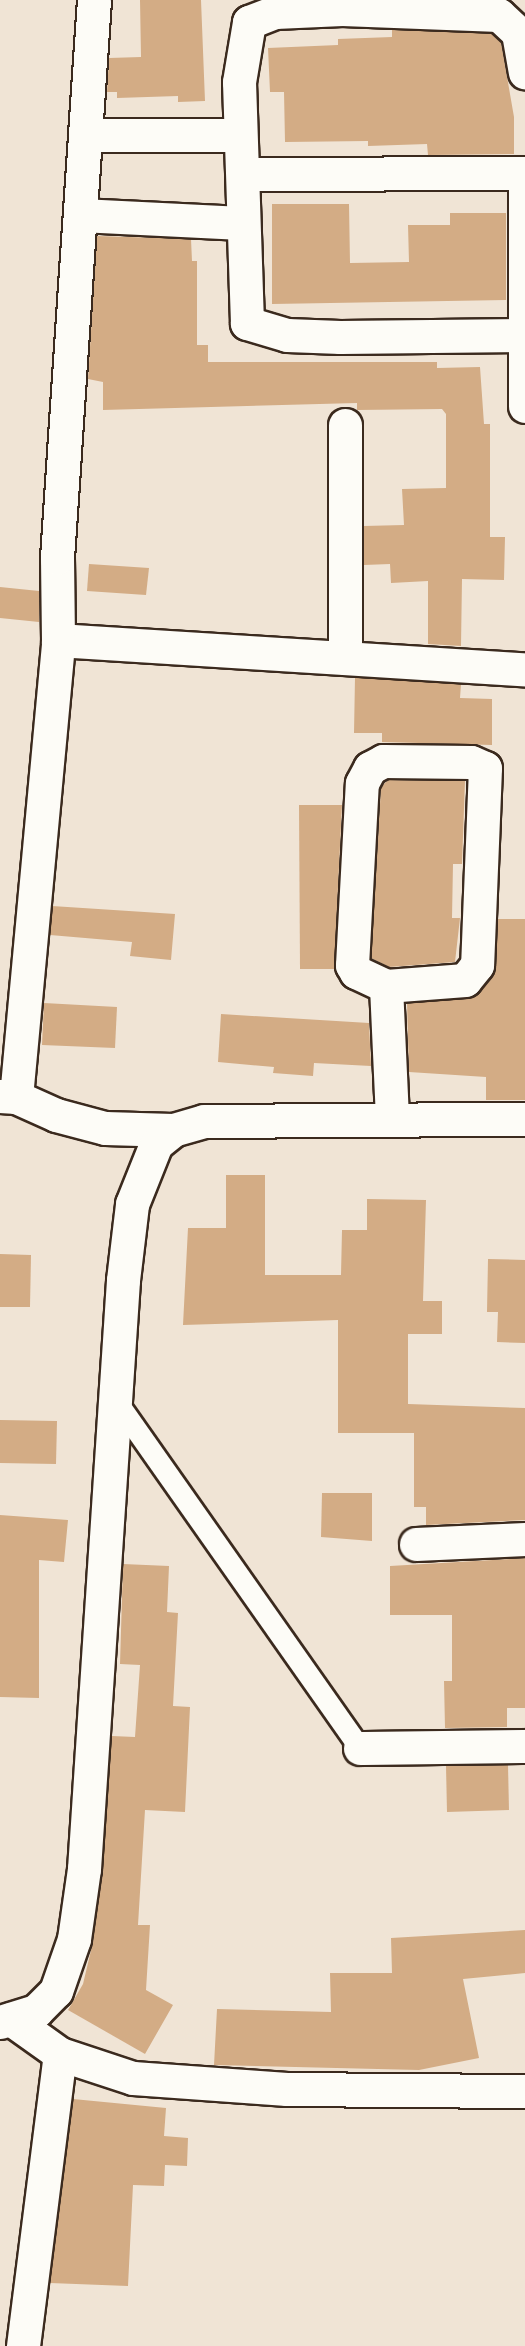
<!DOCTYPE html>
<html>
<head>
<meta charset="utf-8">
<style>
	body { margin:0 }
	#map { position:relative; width:525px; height:2346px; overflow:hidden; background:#f0e4d5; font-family:Kalam,sans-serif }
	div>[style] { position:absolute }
	.building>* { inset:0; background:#d3ac85 }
	.roads { filter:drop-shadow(2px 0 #3b2a1e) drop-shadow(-2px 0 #3b2a1e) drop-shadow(0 2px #3b2a1e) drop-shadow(0 -2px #3b2a1e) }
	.service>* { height:21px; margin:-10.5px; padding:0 10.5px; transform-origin:10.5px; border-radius:10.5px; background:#fdfcf7 }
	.minor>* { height:33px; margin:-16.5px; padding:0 16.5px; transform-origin:16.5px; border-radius:16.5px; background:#fdfcf7 }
	.secondary>* { height:33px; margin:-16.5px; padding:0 16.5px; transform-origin:16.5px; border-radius:16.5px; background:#fdfcf7 }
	span { translate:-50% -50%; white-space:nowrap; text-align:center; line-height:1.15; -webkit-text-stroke:6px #fdfcf7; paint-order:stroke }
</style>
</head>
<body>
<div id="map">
	<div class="building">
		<i style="clip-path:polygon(140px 0,201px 0,205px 101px,178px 102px,178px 96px,117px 98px,117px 92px,107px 92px,109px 58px,141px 57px)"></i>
		<i style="clip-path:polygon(392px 30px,491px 33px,501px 42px,514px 117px,514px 154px,428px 155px,427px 144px,368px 146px,368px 141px,285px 142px,284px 92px,270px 92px,268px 48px,338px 45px,338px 39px,392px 37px)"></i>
		<i style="clip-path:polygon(272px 204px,349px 204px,350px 263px,409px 262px,408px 225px,450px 225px,450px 213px,506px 213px,506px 300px,272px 304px)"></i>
		<i style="clip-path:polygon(97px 236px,191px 239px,192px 261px,197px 261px,197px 345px,208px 345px,208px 362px,437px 362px,437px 368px,480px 367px,484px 424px,490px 424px,490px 537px,505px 537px,504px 580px,462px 579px,461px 646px,428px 644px,428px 581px,391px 583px,390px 564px,364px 565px,364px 526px,404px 525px,402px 489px,446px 488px,446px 414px,442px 409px,357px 410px,357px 403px,103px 410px,103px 382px,88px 379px)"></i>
		<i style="clip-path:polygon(89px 564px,149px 568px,146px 595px,87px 591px)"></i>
		<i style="clip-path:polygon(0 587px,39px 591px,39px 622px,0 618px)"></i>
		<i style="clip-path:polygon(355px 677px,461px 684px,460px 698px,492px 699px,492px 745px,382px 742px,382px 733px,354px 733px)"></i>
		<i style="clip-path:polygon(388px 780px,465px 781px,462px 864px,453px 864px,452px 918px,460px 918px,455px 962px,389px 967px,371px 958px,381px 787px)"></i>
		<i style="clip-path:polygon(299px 805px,342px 805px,334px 969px,300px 969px)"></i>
		<i style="clip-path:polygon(52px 906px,175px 914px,171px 960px,130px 956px,132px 942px,50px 935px)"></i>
		<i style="clip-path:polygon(498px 919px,525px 919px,525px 1100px,486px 1100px,486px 1077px,409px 1072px,407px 1003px,466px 999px,479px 992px,496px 966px)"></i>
		<i style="clip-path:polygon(44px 1003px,117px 1007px,115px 1048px,42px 1045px)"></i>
		<i style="clip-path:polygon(221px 1014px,369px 1023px,371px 1066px,314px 1063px,313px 1076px,273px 1073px,274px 1067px,218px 1062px)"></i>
		<i style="clip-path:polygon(226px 1175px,265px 1175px,265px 1275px,341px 1275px,342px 1230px,367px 1230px,367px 1199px,426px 1200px,423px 1301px,442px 1301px,442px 1334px,408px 1334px,408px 1404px,525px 1408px,525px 1520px,426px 1525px,426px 1507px,414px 1507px,414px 1433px,338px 1433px,338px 1320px,183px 1325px,188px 1228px,226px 1228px)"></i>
		<i style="clip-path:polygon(0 1254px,31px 1255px,30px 1307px,0 1307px)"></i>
		<i style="clip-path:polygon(488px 1259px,525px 1260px,525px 1343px,497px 1342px,498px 1312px,487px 1312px)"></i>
		<i style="clip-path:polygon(0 1420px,57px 1421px,56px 1464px,0 1463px)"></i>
		<i style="clip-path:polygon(322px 1493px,372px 1493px,372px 1541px,321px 1537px)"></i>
		<i style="clip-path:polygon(0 1515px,68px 1520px,64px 1562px,39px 1560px,39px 1698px,0 1697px)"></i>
		<i style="clip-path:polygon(525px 1558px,525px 1708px,507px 1708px,507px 1727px,445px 1728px,444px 1681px,452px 1681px,452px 1615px,390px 1615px,390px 1566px)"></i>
		<i style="clip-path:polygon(123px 1564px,169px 1566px,167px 1612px,178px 1613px,173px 1706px,190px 1707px,185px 1812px,145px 1810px,138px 1925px,150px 1925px,146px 1990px,173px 2005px,145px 2054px,68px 2010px,83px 1984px,93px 1942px,112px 1736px,135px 1737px,140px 1665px,120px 1664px)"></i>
		<i style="clip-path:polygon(508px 1765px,509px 1810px,447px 1812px,446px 1766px)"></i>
		<i style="clip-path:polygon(525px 1930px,525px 1973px,463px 1979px,479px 2058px,419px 2070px,214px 2065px,217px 2009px,331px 2012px,330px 1973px,392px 1973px,391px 1938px)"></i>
		<i style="clip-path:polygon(73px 2099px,166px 2108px,164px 2136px,188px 2138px,187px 2166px,165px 2165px,164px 2186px,133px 2185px,128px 2286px,50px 2283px)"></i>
	</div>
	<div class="roads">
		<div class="service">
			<i style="left:116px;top:1401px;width:424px;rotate:54.9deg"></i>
		</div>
		<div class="minor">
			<i style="left:85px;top:135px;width:154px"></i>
			<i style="left:243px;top:174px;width:282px;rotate:-0.2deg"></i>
			<i style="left:525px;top:190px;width:216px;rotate:90deg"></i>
			<i style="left:80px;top:215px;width:162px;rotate:2.8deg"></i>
			<i style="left:523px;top:335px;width:183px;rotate:179.4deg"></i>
			<i style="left:340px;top:337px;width:53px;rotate:-177.8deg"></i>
			<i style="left:287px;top:335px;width:42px;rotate:-163.3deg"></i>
			<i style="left:247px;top:323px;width:241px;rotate:-91.9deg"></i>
			<i style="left:239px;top:82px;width:61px;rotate:-80.5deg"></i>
			<i style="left:249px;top:22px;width:28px;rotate:-21deg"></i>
			<i style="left:275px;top:12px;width:67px;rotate:-2.6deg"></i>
			<i style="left:342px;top:9px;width:157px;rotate:2.2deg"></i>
			<i style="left:499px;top:15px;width:26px;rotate:43deg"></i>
			<i style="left:518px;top:33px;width:40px;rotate:80deg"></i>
			<i style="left:345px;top:425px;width:233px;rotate:90deg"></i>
			<i style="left:58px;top:640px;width:468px;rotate:3.6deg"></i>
			<i style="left:383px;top:761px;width:88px;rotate:0.7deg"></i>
			<i style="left:471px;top:762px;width:15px;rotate:23deg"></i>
			<i style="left:485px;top:768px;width:197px;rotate:92.3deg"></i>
			<i style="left:477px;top:965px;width:19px;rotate:129deg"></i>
			<i style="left:465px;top:980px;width:79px;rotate:175.7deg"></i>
			<i style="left:386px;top:986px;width:33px;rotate:-155deg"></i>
			<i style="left:356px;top:972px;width:8px;rotate:-120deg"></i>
			<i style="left:352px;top:965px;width:182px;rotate:-86.9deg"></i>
			<i style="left:362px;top:783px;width:17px;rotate:-62deg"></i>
			<i style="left:370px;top:768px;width:15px;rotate:-28deg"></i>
			<i style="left:386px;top:986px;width:133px;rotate:87.4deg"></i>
			<i style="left:0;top:1096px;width:16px;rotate:4deg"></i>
			<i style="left:16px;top:1097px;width:44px;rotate:24.2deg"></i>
			<i style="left:56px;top:1115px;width:51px;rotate:14.9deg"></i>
			<i style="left:105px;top:1128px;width:68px;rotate:1.7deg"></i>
			<i style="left:16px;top:1097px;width:459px;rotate:-84.7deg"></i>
			<i style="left:58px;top:640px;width:82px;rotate:-90.7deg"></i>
			<i style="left:57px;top:558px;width:559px;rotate:-86.21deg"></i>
			<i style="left:416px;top:1544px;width:109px;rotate:-2.6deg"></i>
			<i style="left:360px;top:1748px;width:165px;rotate:-0.7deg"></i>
			<i style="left:11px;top:2019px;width:60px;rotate:35.5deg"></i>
			<i style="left:60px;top:2054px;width:77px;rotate:18.2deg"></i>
			<i style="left:133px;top:2078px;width:154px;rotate:4.1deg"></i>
			<i style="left:287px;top:2089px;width:238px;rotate:0.5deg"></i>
			<i style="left:23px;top:2346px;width:294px;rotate:-82.8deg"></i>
		</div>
		<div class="secondary">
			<i style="left:0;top:2022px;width:38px;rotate:-17deg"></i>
			<i style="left:36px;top:2011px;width:28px;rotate:-45deg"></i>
			<i style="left:56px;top:1991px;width:55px;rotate:-70.9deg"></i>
			<i style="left:74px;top:1939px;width:71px;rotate:-81.9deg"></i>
			<i style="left:84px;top:1869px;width:590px;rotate:-86.21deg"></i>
			<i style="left:123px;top:1280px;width:77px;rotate:-83.2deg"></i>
			<i style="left:132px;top:1204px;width:65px;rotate:-68.2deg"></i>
			<i style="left:156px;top:1144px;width:22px;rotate:-39deg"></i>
			<i style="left:173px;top:1130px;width:32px;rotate:-16deg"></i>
			<i style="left:204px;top:1121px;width:321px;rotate:-0.4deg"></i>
		</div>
	</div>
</div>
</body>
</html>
